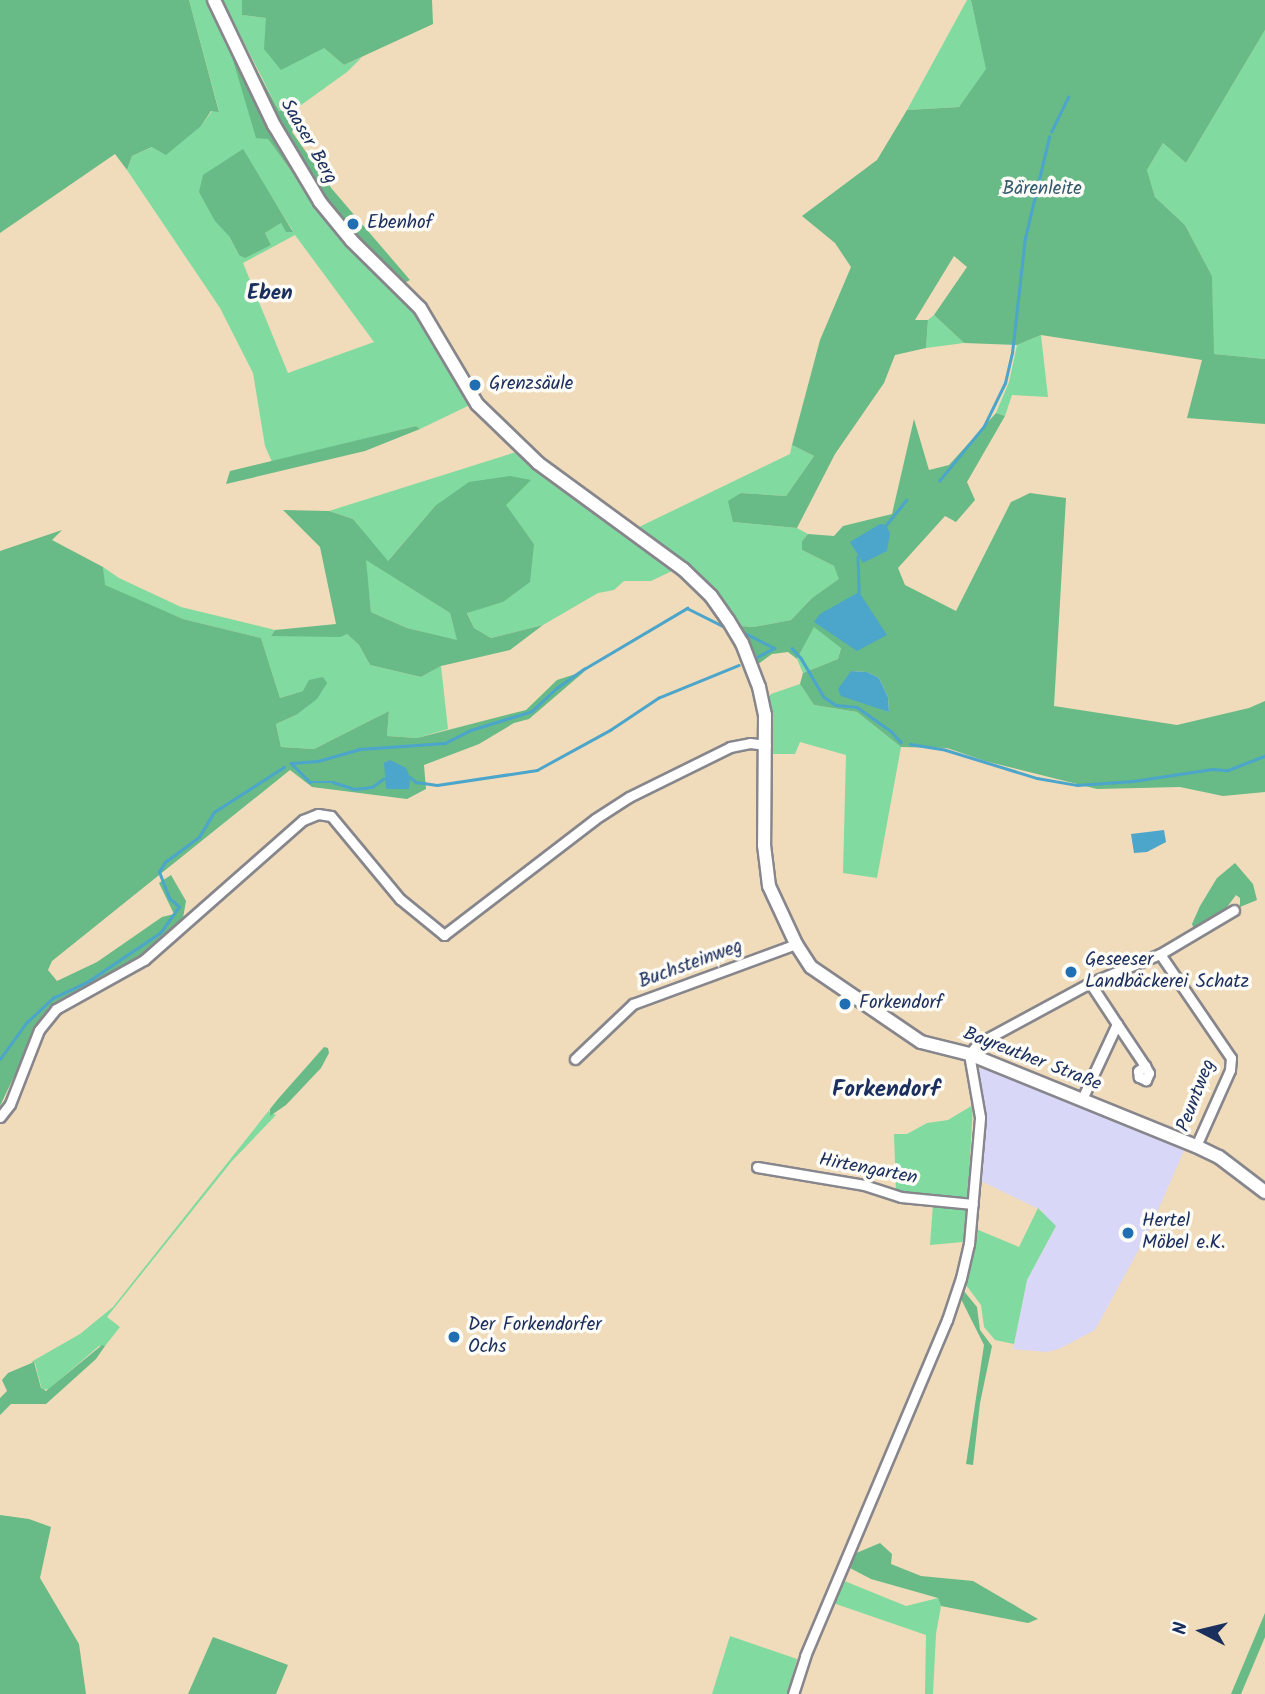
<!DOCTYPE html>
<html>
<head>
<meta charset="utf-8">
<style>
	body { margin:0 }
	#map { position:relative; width:1265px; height:1694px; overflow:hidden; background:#f0dcbb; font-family:Kalam,sans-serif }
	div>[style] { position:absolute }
	.built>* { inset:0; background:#d9d7f8 }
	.green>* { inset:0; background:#81da9f }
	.forest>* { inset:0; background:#68ba86 }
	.water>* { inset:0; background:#4ca5ca }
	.stream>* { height:2.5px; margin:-1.25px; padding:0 1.25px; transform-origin:1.25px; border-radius:1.25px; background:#4ca5ca }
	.roads { filter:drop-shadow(2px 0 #86868c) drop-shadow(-2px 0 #86868c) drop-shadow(0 2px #86868c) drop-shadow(0 -2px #86868c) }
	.minor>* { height:9px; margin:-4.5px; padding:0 4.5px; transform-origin:4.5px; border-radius:4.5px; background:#fff }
	.tertiary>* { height:12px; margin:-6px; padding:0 6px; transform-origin:6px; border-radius:6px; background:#fff }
	.dots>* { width:19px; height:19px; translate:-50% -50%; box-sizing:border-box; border:4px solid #fdfcf7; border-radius:50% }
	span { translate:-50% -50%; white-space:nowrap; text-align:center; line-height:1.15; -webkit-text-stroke:7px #fdfcf7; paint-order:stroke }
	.street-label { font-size:19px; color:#1b2f5e }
	.park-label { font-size:19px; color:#345a6e }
	.poi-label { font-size:19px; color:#1b2f5e }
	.left { translate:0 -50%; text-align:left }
	.neighbourhood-label { font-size:21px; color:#1b2f5e; font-weight:700 }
	.quarter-label { font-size:23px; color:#1b2f5e; font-weight:700 }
	.north { position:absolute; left:1167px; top:1596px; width:70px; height:70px; -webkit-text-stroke:5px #fdfcf7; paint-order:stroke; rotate:277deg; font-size:19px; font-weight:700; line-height:28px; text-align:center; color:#1b2f5e }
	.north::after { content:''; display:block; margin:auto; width:24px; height:32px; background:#1b2f5e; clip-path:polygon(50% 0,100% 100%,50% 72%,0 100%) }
</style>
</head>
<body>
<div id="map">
	<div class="built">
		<i style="clip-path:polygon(985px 1066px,1185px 1148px,1150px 1229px,1095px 1330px,1059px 1349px,1047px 1352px,1013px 1349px,1027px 1280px,1056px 1226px,1045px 1218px,1043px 1211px,979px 1180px,975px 1072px)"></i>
	</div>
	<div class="green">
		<i style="clip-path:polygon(evenodd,189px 0,211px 0,268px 139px,341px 240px,417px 311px,472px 404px,420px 429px,416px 426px,272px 462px,265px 446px,253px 373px,220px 308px,127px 170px,132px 156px,201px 126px,212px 111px,219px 111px,189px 0,242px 150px,293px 231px,281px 223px,265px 233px,271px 245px,239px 255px,229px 236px,242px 150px,189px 0,295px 235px,374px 342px,288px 373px,243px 263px,295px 235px)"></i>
		<i style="clip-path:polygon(222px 0,242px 0,242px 15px,266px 18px,324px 48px,344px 65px,362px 57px,347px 72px,297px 108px,279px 111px)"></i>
		<i style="clip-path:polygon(967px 0,971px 0,987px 69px,959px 107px,907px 110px)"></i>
		<i style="clip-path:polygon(1265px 30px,1265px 359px,1213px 354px,1212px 276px,1185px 225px,1155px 197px,1147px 170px,1163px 143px,1186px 163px)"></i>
		<i style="clip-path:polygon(934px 315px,964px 343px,926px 348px,928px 320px)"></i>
		<i style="clip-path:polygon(1041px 335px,1048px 397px,1012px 395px,1005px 416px,996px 413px,1009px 382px,1017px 345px)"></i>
		<i style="clip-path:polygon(792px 445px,814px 456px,786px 496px,740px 493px,733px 522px,797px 528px,808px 534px,802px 541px,802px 550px,834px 566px,840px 579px,812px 598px,791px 620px,754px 627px,740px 626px,714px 593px,639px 527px,790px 454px)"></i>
		<i style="clip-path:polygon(516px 452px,538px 470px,674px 570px,651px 581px,624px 581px,614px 590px,598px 593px,543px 625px,491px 638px,474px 628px,467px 612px,503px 602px,534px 544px,505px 505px,530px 480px,435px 506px,387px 562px,353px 519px,329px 511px)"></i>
		<i style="clip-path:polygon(365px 559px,450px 613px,458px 641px,407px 628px,371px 612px)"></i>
		<i style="clip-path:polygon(103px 567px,119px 578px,181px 607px,275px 630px,271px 636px,347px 634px,359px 645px,370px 665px,421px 677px,441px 666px,448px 729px,417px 738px,387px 736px,389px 711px,314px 749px,281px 747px,276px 724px,296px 715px,303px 691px,280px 698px,261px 638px,183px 619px,130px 597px,104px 585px)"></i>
		<i style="clip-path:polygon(814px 626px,841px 647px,838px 659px,803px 673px,797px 659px)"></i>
		<i style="clip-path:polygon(800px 684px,814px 705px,857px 712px,901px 747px,877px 878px,843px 873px,846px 755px,800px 742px,795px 754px,773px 754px,767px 701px,771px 694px)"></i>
		<i style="clip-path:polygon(973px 1105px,968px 1196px,965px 1199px,896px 1192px,894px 1134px,907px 1134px,927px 1123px,948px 1120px)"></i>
		<i style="clip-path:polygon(270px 1109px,269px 1112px,276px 1115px,232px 1161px,107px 1317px,120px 1327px,105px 1346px,99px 1346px,49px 1389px,42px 1390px,35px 1363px,31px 1362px,80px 1334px,113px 1307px)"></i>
		<i style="clip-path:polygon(933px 1204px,968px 1209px,963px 1242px,930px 1245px)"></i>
		<i style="clip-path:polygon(1038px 1208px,1056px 1226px,1027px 1280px,1014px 1344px,995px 1340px,984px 1327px,981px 1305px,966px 1285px,976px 1229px,1019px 1247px)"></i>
		<i style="clip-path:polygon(842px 1580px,906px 1606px,938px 1598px,941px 1606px,936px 1634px,933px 1694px,925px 1694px,926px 1635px,833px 1603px)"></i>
		<i style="clip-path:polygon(730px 1636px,797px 1659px,788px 1694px,712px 1694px)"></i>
	</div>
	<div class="forest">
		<i style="clip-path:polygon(0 0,189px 0,219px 112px,211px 111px,201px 126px,166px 155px,152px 147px,132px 156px,127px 170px,115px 154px,0 233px)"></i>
		<i style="clip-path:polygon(242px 0,432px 0,433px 24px,344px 65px,324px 48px,281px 70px,264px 49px,266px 18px,242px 15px)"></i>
		<i style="clip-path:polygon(971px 0,1265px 0,1265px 30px,1186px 163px,1163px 143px,1147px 170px,1155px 197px,1185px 225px,1212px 276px,1214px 354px,1265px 359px,1265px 424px,1187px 418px,1202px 360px,1041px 335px,1017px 345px,964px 343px,934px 315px,967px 267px,954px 256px,915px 320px,928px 320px,926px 348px,895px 355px,884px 383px,835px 454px,797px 528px,733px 522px,728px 501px,741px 493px,786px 496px,814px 456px,792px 445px,820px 340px,851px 267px,835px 243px,802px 216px,877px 160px,907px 110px,959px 107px,986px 69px)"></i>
		<i style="clip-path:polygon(233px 26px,279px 111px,297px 108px,298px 117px,292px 132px,332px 189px,410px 280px,397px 287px,388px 284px,341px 240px,268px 139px,256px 138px,225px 33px)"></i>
		<i style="clip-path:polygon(243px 149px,293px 232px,286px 232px,281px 223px,265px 233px,271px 245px,245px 258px,239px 255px,229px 236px,215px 221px,199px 192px,203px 175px)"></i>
		<i style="clip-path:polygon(evenodd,996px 413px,1005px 416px,967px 482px,975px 500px,956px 522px,945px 516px,898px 568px,905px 585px,956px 611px,1011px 502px,1030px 493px,1066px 498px,1054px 706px,1177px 725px,1249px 708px,1265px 701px,1265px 792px,1223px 796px,1180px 787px,1097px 789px,985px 761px,947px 748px,901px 747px,857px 712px,814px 705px,800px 684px,803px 673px,838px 659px,841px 648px,814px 627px,797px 659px,788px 652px,772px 654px,757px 665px,740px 626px,754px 627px,791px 620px,812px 598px,839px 579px,834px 566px,802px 550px,802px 541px,808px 534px,834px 536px,843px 526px,892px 514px,914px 419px,929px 470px,949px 465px,996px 413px,851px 671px,867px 672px,879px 678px,888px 697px,889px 712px,851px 697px,851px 671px)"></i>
		<i style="clip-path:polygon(416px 426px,420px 429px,365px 451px,226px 484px,230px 471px)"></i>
		<i style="clip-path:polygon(evenodd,510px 476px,531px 480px,506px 505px,534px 544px,530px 582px,503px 602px,467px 613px,474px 628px,491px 638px,543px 625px,510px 650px,441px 666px,421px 677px,370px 665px,359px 645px,347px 634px,340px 637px,271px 636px,275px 630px,336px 624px,320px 547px,283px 510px,329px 511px,353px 519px,388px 561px,435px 506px,469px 482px,510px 476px,366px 560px,450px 613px,457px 640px,407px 628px,371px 612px,366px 560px)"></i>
		<i style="clip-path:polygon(62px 530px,52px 540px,103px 567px,105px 585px,183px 619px,261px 638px,280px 698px,303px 691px,309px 680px,323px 677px,327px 683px,317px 699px,296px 715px,276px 724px,281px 747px,314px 749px,389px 711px,387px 736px,417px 738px,526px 710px,557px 680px,585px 671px,529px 719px,514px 723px,479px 744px,424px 765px,426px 789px,407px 799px,312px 787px,290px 770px,52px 961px,48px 970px,57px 981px,97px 962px,162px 917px,174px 914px,159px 883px,171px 875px,186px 901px,183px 918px,144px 958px,55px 1008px,37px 1028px,0 1106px,0 551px)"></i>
		<i style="clip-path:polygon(1235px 863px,1253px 884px,1257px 900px,1240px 907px,1240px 898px,1236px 895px,1207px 934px,1196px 935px,1192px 924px,1200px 906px,1217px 878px)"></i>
		<i style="clip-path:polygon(324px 1047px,328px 1048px,329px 1053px,321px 1068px,286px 1105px,270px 1116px,270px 1109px,278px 1099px)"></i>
		<i style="clip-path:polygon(963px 1290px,977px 1307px,980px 1330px,992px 1346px,980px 1403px,973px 1465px,966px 1464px,984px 1345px,961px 1299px)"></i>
		<i style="clip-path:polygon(102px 1345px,105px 1346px,96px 1359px,46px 1404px,11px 1404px,0 1415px,0 1398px,7px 1391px,2px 1380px,8px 1373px,34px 1362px,41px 1388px,46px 1391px)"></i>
		<i style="clip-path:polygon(0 1515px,29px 1519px,51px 1527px,40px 1578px,79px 1644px,86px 1694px,0 1694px)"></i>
		<i style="clip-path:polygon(880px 1543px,892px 1554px,891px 1564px,921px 1576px,973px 1581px,1038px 1619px,1028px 1623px,941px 1606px,938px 1598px,871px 1579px,848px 1567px,854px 1554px)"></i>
		<i style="clip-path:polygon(1265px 1613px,1265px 1637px,1241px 1694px,1231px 1694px)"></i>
		<i style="clip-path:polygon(213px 1637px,288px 1665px,276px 1694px,188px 1694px)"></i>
	</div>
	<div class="water">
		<i style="clip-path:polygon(880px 524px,886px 525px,890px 533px,887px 551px,863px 563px,850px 542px)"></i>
		<i style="clip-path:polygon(859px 592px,887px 635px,857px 651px,814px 622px,820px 614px)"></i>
		<i style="clip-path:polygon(851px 671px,867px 672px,879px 678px,888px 697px,889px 712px,841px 696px,838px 689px)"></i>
		<i style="clip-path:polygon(390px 760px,406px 768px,410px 777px,409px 789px,386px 789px,384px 763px)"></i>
		<i style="clip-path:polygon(1164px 830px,1166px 842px,1147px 852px,1134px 853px,1131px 834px)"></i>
	</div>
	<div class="stream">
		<i style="left:1051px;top:132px;width:39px;rotate:-64deg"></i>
		<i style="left:939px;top:481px;width:71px;rotate:-50.7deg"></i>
		<i style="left:984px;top:426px;width:48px;rotate:-64deg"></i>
		<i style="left:1005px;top:383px;width:31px;rotate:-77deg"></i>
		<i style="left:1012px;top:353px;width:116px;rotate:-83.6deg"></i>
		<i style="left:1025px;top:238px;width:104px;rotate:-76.6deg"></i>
		<i style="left:886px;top:525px;width:32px;rotate:-51deg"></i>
		<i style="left:858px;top:557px;width:35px;rotate:88deg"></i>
		<i style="left:745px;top:633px;width:33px;rotate:27deg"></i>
		<i style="left:792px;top:648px;width:13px;rotate:48deg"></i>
		<i style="left:801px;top:658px;width:45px;rotate:59.5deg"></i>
		<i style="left:824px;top:697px;width:14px;rotate:34deg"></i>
		<i style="left:836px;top:705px;width:21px;rotate:5deg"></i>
		<i style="left:857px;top:707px;width:42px;rotate:35.2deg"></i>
		<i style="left:891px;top:731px;width:15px;rotate:48deg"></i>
		<i style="left:757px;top:657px;width:19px;rotate:-28deg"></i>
		<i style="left:910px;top:744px;width:36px;rotate:9deg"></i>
		<i style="left:946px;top:750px;width:95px;rotate:17.1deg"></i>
		<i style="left:1037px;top:778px;width:41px;rotate:9.9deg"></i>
		<i style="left:1077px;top:785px;width:56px;rotate:-4.1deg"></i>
		<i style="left:1133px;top:781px;width:80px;rotate:-8.6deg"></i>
		<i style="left:1212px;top:769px;width:16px;rotate:4deg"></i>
		<i style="left:1228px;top:770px;width:40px;rotate:-21deg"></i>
		<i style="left:291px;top:763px;width:27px;rotate:-4deg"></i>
		<i style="left:318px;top:761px;width:44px;rotate:-15.9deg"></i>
		<i style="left:360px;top:749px;width:85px;rotate:-4deg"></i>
		<i style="left:445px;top:743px;width:29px;rotate:-27deg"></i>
		<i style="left:471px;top:730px;width:64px;rotate:-17.3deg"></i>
		<i style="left:532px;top:711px;width:35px;rotate:-43deg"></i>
		<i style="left:558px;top:687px;width:32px;rotate:-35deg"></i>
		<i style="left:584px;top:669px;width:120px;rotate:-30.6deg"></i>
		<i style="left:687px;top:608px;width:40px;rotate:26.6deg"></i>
		<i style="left:291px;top:763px;width:27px;rotate:45deg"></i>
		<i style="left:310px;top:782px;width:23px"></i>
		<i style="left:333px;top:782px;width:23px;rotate:18deg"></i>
		<i style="left:355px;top:789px;width:17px;rotate:-7deg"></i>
		<i style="left:372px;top:787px;width:14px;rotate:-36deg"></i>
		<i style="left:410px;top:777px;width:8px;rotate:40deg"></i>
		<i style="left:416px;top:782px;width:21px;rotate:8deg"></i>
		<i style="left:437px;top:785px;width:101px;rotate:-8.5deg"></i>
		<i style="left:537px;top:770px;width:83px;rotate:-28.7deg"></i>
		<i style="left:610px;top:730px;width:58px;rotate:-33.7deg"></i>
		<i style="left:658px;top:698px;width:87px;rotate:-22.2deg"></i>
		<i style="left:0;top:1059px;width:44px;rotate:-54.2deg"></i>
		<i style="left:26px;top:1023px;width:37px;rotate:-43deg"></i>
		<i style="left:53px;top:998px;width:38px;rotate:-25deg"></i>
		<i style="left:87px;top:982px;width:88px;rotate:-33.9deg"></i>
		<i style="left:160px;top:933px;width:32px;rotate:-54deg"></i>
		<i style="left:179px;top:907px;width:13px;rotate:-138deg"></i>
		<i style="left:169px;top:898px;width:28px;rotate:-111deg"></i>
		<i style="left:159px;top:872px;width:12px;rotate:-59deg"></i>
		<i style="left:165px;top:862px;width:42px;rotate:-36.3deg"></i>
		<i style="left:199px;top:837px;width:29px;rotate:-59deg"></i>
		<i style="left:214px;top:812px;width:83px;rotate:-32.7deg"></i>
	</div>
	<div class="roads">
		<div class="minor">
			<i style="left:1160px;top:954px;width:126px;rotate:55.7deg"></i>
			<i style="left:1231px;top:1058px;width:12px;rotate:95deg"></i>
			<i style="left:1230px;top:1070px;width:83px;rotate:114.1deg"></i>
			<i style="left:1090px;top:983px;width:49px;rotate:56.6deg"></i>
			<i style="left:1117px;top:1024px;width:50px;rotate:56.3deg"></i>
			<i style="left:1145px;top:1066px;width:8px;rotate:60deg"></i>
			<i style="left:1149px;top:1073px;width:8px;rotate:113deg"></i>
			<i style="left:1146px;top:1080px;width:8px;rotate:-157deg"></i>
			<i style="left:1139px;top:1077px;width:6px;rotate:-99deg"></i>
			<i style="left:1138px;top:1071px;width:9px;rotate:-36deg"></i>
			<i style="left:575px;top:1059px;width:80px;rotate:-43.5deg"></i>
			<i style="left:633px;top:1004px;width:174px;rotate:-20.2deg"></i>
			<i style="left:1082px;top:1099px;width:83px;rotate:-65deg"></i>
			<i style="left:0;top:1117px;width:16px;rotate:-52deg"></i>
			<i style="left:10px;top:1104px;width:79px;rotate:-68.6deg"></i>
			<i style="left:39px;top:1030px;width:27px;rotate:-51deg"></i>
			<i style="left:56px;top:1009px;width:101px;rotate:-29.1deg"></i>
			<i style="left:144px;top:960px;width:212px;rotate:-41.4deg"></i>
			<i style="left:303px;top:820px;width:16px;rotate:-22deg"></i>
			<i style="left:318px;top:814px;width:13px;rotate:9deg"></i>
			<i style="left:331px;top:816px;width:108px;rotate:50.3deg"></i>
			<i style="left:400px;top:899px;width:57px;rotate:39.3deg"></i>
			<i style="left:444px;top:935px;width:190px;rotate:-37.5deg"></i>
			<i style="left:595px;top:819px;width:40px;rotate:-32.9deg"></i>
			<i style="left:629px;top:797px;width:113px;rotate:-26.3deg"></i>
			<i style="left:730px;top:747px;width:20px;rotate:-11deg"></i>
			<i style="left:750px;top:743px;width:16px;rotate:7deg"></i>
			<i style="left:757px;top:1167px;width:109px;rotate:9.5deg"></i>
			<i style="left:864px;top:1185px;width:39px;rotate:18deg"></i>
			<i style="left:901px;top:1197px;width:72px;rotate:5.6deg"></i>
			<i style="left:793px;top:1694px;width:40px;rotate:-72deg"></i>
			<i style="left:805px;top:1656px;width:365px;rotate:-67.1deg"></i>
			<i style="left:947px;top:1320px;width:44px;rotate:-71.6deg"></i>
			<i style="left:961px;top:1278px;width:35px;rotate:-77deg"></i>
			<i style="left:969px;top:1244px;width:127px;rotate:-85deg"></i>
			<i style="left:980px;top:1117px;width:64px;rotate:-99.9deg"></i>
			<i style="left:969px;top:1054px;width:15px;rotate:-48deg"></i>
			<i style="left:979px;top:1043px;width:126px;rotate:-28.4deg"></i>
			<i style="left:1090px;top:983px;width:76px;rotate:-22.5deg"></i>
			<i style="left:1160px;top:954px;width:86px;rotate:-30.7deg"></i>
		</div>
		<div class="tertiary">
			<i style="left:214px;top:0;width:139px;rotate:64.4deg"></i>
			<i style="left:274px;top:125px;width:90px;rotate:59.1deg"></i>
			<i style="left:320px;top:202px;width:50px;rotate:50.6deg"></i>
			<i style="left:352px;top:241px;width:95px;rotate:44.6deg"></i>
			<i style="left:420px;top:308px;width:112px;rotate:59.3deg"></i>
			<i style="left:477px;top:404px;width:85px;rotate:44deg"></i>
			<i style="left:538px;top:463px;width:180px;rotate:36.2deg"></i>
			<i style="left:683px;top:569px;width:39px;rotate:44deg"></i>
			<i style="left:711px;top:596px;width:29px;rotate:55deg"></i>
			<i style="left:728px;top:620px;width:27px;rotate:59deg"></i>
			<i style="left:742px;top:643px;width:47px;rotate:68.9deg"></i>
			<i style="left:759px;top:687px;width:29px;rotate:78deg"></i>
			<i style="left:765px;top:715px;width:130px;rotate:90.4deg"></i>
			<i style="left:764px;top:845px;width:41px;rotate:83deg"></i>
			<i style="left:769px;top:886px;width:64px;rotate:65deg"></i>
			<i style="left:796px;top:944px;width:27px;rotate:57deg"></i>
			<i style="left:811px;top:967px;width:133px;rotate:34.3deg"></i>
			<i style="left:921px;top:1042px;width:49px;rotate:14deg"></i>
			<i style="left:969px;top:1054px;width:245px;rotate:22.1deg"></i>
			<i style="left:1196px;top:1146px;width:25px;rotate:26deg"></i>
			<i style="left:1219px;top:1157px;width:58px;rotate:37.3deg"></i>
		</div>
	</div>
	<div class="dots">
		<i style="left:353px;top:224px;background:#1f6fb2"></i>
		<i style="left:475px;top:385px;background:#1f6fb2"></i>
		<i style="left:1071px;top:972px;background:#1f6fb2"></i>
		<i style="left:845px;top:1004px;background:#1f6fb2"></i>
		<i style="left:1128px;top:1233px;background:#1f6fb2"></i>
		<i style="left:454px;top:1337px;background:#1f6fb2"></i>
	</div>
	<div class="street-label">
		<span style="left:308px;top:142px;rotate:60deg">Saaser Berg</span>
		<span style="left:691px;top:965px;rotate:-20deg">Buchsteinweg</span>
		<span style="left:1032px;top:1060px;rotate:21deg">Bayreuther Straße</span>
		<span style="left:1197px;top:1096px;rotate:-69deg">Peuntweg</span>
		<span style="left:868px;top:1170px;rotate:11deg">Hirtengarten</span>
	</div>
	<div class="park-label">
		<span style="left:1042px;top:190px">Bärenleite</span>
	</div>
	<div class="poi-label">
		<span class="left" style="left:367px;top:224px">Ebenhof</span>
		<span class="left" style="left:489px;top:385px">Grenzsäule</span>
		<span class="left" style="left:1085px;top:972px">Geseeser<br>Landbäckerei Schatz</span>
		<span class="left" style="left:859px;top:1004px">Forkendorf</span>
		<span class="left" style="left:1142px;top:1233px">Hertel<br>Möbel e.K.</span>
		<span class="left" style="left:468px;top:1337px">Der Forkendorfer<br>Ochs</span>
	</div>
	<div class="neighbourhood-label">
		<span style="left:270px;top:294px">Eben</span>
	</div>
	<div class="quarter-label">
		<span style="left:886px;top:1090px">Forkendorf</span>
	</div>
	<div class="north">N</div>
</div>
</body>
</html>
